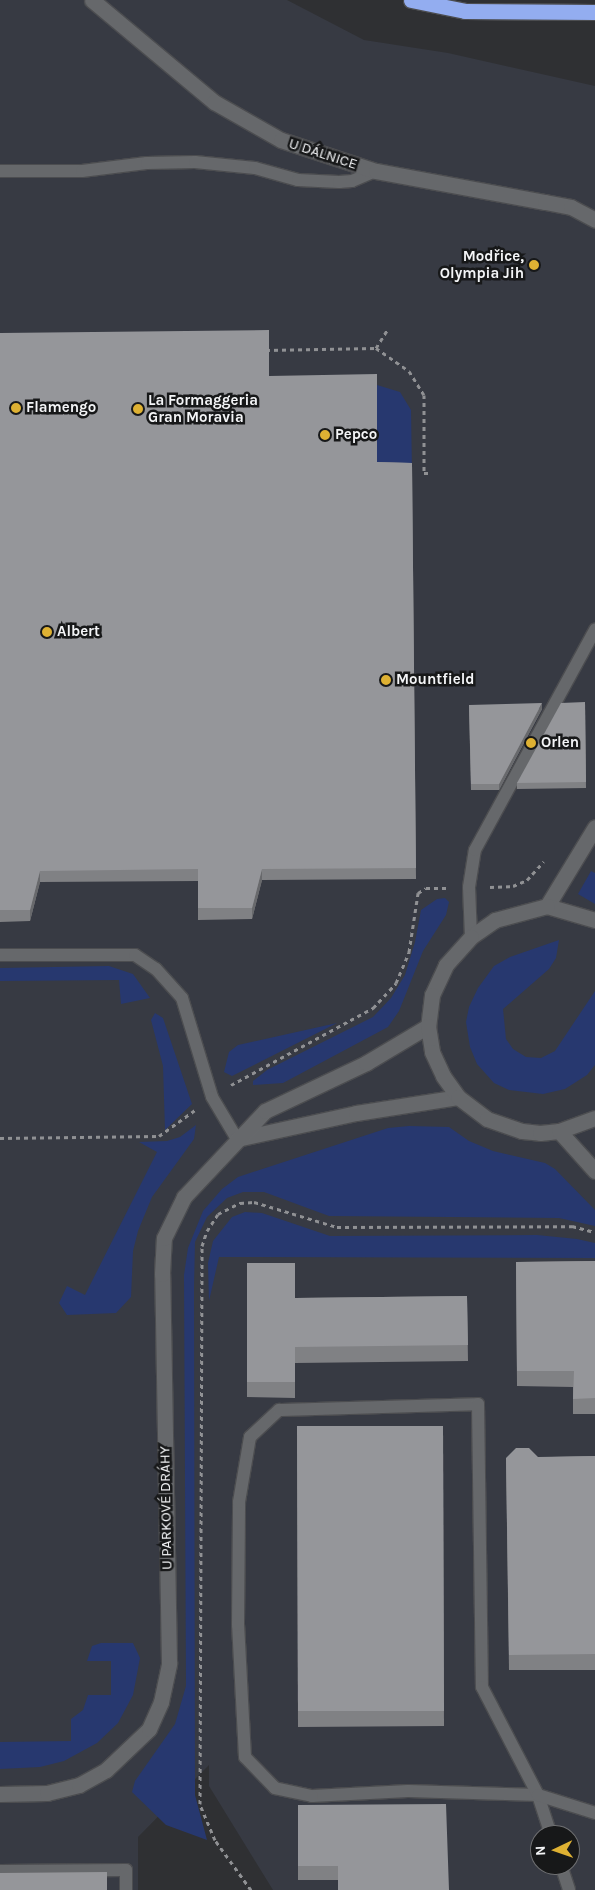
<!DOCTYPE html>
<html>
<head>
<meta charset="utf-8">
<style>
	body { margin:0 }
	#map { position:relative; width:595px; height:1890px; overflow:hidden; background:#2f3033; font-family:Karla,sans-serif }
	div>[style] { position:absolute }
	.built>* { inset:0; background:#373a43 }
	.green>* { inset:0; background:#27386f }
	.path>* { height:3px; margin-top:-1.5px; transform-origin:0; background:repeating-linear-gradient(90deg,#909194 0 4px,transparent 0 8px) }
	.roads { filter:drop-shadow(1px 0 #4c4d50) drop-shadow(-1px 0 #4c4d50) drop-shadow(0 1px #4c4d50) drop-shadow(0 -1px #4c4d50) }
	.lane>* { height:12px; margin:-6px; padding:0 6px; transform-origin:6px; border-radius:6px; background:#66686b }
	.street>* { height:15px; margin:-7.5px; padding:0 7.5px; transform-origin:7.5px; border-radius:7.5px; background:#66686b }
	.secondary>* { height:15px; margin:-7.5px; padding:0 7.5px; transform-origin:7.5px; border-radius:7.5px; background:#66686b }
	.highway>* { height:15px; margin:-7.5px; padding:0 7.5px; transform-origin:7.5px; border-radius:7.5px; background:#93adf0 }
	.wall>* { inset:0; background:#808184 }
	.shaded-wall>* { inset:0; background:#68696c }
	.building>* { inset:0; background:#95969a }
	.dots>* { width:14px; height:14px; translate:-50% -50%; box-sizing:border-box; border:2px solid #171819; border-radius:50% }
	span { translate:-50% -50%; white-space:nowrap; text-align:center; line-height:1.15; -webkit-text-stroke:5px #171819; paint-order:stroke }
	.street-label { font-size:15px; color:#f4f5f7 }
	.poi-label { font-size:15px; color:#f4f5f7; font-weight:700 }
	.right { translate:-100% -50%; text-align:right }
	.left { translate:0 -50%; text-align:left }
	.north { position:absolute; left:530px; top:1825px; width:50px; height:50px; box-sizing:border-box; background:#171819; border:1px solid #6f7072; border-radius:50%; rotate:267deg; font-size:14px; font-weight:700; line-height:20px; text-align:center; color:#f4f5f7 }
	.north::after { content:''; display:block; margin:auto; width:18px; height:22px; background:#deb133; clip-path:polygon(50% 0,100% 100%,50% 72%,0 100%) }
</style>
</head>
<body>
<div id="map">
	<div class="built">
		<i style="clip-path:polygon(evenodd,0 0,287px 0,364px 40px,448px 53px,595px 86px,595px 1890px,273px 1890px,209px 1786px,209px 1765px,138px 1837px,138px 1890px,0 1890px,0 0,540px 1835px,570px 1835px,570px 1865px,540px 1865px,540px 1835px)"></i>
	</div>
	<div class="green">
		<i style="clip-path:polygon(377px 385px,400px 392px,411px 410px,412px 474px,377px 474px)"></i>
		<i style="clip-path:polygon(591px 871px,595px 873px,595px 904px,578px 894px)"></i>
		<i style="clip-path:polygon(445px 898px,449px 902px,446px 915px,423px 951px,399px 1011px,388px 1027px,283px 1083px,253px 1085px,253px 1081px,267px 1070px,373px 1017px,391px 998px,405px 975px,415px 942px,421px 910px,437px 899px)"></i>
		<i style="clip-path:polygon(559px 940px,556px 958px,549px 969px,503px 1009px,506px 1039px,513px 1049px,526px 1057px,541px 1058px,555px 1051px,595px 991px,595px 1065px,587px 1075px,565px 1089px,543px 1094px,509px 1090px,494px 1083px,477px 1064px,470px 1047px,466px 1022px,469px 1007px,478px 988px,494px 966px,510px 957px)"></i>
		<i style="clip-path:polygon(109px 966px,133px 974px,150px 998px,121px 1004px,119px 980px,0 981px,0 968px)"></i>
		<i style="clip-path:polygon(155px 1013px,163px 1018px,192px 1104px,165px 1130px,163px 1066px,151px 1020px)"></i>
		<i style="clip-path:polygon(337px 1023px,232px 1076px,224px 1072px,229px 1052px,238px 1045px)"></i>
		<i style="clip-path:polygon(196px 1125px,194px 1139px,152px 1197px,138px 1231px,133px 1251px,131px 1297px,116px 1313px,67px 1315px,59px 1303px,67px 1286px,85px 1295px,157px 1152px,139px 1142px,167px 1141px,180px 1137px)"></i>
		<i style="clip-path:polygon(409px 1126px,449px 1127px,469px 1141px,493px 1151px,545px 1163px,555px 1169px,595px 1210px,595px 1226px,559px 1218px,329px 1216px,264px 1192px,243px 1192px,227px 1198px,207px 1217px,195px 1242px,194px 1287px,195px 1795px,207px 1840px,166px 1825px,132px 1792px,135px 1781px,175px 1724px,186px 1686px,184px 1275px,188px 1248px,203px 1211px,222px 1189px,238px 1177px,388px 1128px)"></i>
		<i style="clip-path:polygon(245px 1212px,262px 1213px,330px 1236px,537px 1235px,577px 1239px,595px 1243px,595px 1258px,219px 1257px,209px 1301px,208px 1263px,213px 1241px,232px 1217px)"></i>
		<i style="clip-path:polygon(101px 1643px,133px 1643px,140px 1658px,133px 1695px,118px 1723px,97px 1743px,64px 1761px,40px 1767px,0 1769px,0 1742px,71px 1741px,71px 1719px,83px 1710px,88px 1695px,111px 1695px,111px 1661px,87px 1661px,92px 1646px)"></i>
	</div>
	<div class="path">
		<i style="left:376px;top:348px;width:40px;rotate:34.9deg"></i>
		<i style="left:409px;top:371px;width:28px;rotate:58deg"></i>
		<i style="left:424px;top:395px;width:78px;rotate:90deg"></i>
		<i style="left:424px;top:473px;width:8px"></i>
		<i style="left:266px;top:350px;width:110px;rotate:-1deg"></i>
		<i style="left:376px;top:348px;width:22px;rotate:-58deg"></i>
		<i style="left:490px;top:887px;width:23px;rotate:-2deg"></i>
		<i style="left:513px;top:886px;width:15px;rotate:-23deg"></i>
		<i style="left:527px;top:880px;width:25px;rotate:-48deg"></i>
		<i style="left:231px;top:1085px;width:162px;rotate:-28.5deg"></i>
		<i style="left:373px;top:1008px;width:34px;rotate:-47deg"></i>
		<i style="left:396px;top:983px;width:34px;rotate:-67deg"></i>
		<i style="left:409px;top:952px;width:60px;rotate:-81.3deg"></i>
		<i style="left:418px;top:893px;width:9px;rotate:-32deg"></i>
		<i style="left:426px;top:888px;width:20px"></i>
		<i style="left:0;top:1138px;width:159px;rotate:-0.7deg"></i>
		<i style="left:159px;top:1136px;width:44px;rotate:-35.8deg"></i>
		<i style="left:251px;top:1890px;width:62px;rotate:-125.8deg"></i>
		<i style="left:215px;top:1840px;width:39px;rotate:-113deg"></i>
		<i style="left:200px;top:1804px;width:558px;rotate:-89.79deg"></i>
		<i style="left:202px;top:1246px;width:16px;rotate:-72deg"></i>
		<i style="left:207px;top:1231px;width:20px;rotate:-57deg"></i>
		<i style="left:218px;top:1214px;width:25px;rotate:-27deg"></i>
		<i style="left:240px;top:1203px;width:14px;rotate:-4deg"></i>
		<i style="left:254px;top:1202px;width:87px;rotate:16.8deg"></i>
		<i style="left:337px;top:1227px;width:235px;rotate:-0.2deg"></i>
		<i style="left:572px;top:1226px;width:24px;rotate:15deg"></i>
	</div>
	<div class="roads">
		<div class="lane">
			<i style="left:0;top:171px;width:82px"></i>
			<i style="left:82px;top:171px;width:65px;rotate:-7deg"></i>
			<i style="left:147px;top:163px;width:48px;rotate:-1.2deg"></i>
			<i style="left:195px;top:162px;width:60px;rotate:5.7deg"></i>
			<i style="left:255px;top:168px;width:45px;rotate:15.6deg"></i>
			<i style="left:298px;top:180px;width:41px;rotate:2.8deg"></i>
			<i style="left:339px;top:182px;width:13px;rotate:-4deg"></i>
			<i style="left:352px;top:181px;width:26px;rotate:-23deg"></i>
			<i style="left:471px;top:937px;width:50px;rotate:-92.3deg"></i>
			<i style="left:469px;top:887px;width:37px;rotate:-81deg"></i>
			<i style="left:475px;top:850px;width:251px;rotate:-61.4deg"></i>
			<i style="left:0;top:955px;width:135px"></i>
			<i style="left:135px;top:955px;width:25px;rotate:34deg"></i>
			<i style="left:156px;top:969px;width:39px;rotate:48deg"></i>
			<i style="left:182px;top:998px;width:103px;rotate:73.1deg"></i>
			<i style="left:212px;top:1097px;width:49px;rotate:59.2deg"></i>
			<i style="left:551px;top:1835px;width:42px;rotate:-108deg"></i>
			<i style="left:538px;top:1795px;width:130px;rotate:-178.2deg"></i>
			<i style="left:408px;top:1791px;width:96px;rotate:177deg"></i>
			<i style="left:312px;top:1796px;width:38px;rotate:-168deg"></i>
			<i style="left:275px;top:1788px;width:43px;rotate:-134.1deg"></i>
			<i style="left:245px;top:1757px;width:132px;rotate:-93deg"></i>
			<i style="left:238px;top:1625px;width:123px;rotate:-89.5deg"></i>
			<i style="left:239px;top:1502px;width:66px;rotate:-80.4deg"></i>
			<i style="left:250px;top:1437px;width:40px;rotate:-43deg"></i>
			<i style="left:279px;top:1410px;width:199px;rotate:-1.7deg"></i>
			<i style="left:478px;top:1404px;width:283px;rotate:89.2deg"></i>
			<i style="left:482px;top:1687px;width:122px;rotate:62.6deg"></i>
			<i style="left:538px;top:1795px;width:60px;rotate:17.5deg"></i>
			<i style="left:561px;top:1865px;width:26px;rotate:72deg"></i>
			<i style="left:0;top:1871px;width:126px;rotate:-0.5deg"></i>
			<i style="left:126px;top:1870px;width:20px;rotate:90deg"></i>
		</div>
		<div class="street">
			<i style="left:92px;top:0;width:159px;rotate:39.9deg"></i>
			<i style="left:214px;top:102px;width:77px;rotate:29.6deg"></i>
			<i style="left:281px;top:140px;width:100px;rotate:18.1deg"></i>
			<i style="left:376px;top:171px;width:172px;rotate:10.4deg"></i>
			<i style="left:545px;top:202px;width:26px;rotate:11deg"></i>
			<i style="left:571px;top:207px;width:27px;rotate:28deg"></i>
			<i style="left:547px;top:906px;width:92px;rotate:-58.7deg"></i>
			<i style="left:237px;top:1139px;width:122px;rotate:-12.3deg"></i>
			<i style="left:356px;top:1113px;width:103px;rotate:-8.9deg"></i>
			<i style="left:0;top:1794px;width:47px;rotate:-1.2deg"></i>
			<i style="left:47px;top:1793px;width:33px;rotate:-14deg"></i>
			<i style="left:79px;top:1785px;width:31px;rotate:-29deg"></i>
			<i style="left:106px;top:1770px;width:59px;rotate:-43.6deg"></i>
			<i style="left:149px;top:1729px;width:30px;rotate:-66deg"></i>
			<i style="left:161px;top:1702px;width:40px;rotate:-78deg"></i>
			<i style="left:169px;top:1663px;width:389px;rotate:-91deg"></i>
			<i style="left:162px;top:1274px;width:36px;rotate:-87deg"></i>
			<i style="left:164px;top:1238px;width:46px;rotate:-64deg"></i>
			<i style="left:184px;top:1197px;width:118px;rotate:-46.7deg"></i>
			<i style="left:265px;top:1111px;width:112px;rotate:-25.4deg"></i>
			<i style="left:366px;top:1063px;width:72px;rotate:-30.8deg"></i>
		</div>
		<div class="secondary">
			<i style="left:595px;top:920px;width:50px;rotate:-163.7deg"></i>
			<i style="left:547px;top:906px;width:54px;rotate:164.9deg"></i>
			<i style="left:495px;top:920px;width:29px;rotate:145deg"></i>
			<i style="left:471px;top:937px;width:38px;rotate:132deg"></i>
			<i style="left:446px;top:965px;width:33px;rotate:115deg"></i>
			<i style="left:432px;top:995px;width:31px;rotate:97deg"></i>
			<i style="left:428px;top:1026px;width:26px;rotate:81deg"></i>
			<i style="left:432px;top:1052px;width:26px;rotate:65deg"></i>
			<i style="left:443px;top:1076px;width:26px;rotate:54deg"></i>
			<i style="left:458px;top:1097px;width:36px;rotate:37deg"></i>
			<i style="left:487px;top:1119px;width:37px;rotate:19deg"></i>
			<i style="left:522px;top:1131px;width:18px;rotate:6deg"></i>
			<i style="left:540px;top:1133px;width:19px;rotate:-6deg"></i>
			<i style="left:559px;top:1131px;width:38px;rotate:-20deg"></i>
			<i style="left:559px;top:1131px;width:54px;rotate:48deg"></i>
		</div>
		<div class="highway">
			<i style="left:411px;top:0;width:55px;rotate:11.5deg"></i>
			<i style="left:465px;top:11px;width:130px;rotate:0.4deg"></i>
		</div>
	</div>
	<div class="wall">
		<i style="clip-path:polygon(0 333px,269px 376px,377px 462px,412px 463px,416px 879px,262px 880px,252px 919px,198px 920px,198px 881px,40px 882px,30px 921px,0 922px)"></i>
		<i style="clip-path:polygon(585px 702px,586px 788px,517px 789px,517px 783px)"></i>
		<i style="clip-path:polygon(469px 705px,542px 709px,499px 790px,471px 790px)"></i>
		<i style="clip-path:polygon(595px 1261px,595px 1414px,573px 1414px,573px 1387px,517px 1386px,516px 1262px)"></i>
		<i style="clip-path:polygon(247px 1263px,295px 1298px,467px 1296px,468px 1361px,295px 1363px,295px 1398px,247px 1397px)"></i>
		<i style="clip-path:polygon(297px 1426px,443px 1426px,444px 1726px,298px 1727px)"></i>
		<i style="clip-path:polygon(595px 1456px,595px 1670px,509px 1670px,506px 1458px)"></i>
		<i style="clip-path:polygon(298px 1805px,449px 1890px,338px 1880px,298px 1880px)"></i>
	</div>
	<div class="shaded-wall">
		<i style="clip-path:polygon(542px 703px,542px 709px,499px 790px,499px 784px)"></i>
		<i style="clip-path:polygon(262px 869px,262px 880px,252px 919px,252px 908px)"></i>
		<i style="clip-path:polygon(40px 871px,40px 882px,30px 921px,30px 910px)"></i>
	</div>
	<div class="building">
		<i style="clip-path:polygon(269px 330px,269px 376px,377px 374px,377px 462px,412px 463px,416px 868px,262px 869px,252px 908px,198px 908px,198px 869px,40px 871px,30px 910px,0 910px,0 333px)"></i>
		<i style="clip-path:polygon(585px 702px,586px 782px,517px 783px,561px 703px)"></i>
		<i style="clip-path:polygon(542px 703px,499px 784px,471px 784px,469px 705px)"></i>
		<i style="clip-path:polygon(595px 1261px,595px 1398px,573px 1399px,574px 1371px,517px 1371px,516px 1262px)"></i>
		<i style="clip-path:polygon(247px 1263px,295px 1263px,295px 1298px,467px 1296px,468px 1345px,295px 1347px,295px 1382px,247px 1382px)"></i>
		<i style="clip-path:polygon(297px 1426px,443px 1426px,444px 1711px,298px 1711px)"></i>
		<i style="clip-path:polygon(516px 1448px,529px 1448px,538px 1457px,595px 1456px,595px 1654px,509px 1655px,506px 1458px)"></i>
		<i style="clip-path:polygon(446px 1804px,449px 1890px,338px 1890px,338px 1866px,298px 1866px,298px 1805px)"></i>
		<i style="clip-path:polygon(107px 1872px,107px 1890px,0 1890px,0 1873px)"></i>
	</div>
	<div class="dots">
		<i style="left:534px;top:265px;background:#deb133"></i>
		<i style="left:16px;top:408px;background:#deb133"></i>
		<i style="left:138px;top:409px;background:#deb133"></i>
		<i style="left:325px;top:435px;background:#deb133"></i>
		<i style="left:47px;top:632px;background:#deb133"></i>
		<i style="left:386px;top:680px;background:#deb133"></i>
		<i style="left:531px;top:743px;background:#deb133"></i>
	</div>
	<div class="street-label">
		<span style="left:323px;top:154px;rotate:18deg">U DÁLNICE</span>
		<span style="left:166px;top:1508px;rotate:-91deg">U PARKOVÉ DRÁHY</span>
	</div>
	<div class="poi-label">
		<span class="right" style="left:524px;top:265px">Modřice,<br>Olympia Jih</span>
		<span class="left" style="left:148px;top:409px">La Formaggeria<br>Gran Moravia</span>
		<span class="left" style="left:26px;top:408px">Flamengo</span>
		<span class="left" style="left:335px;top:435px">Pepco</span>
		<span class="left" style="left:57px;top:632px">Albert</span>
		<span class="left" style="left:396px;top:680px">Mountfield</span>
		<span class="left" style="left:541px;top:743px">Orlen</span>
	</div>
	<div class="north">N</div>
</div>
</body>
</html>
